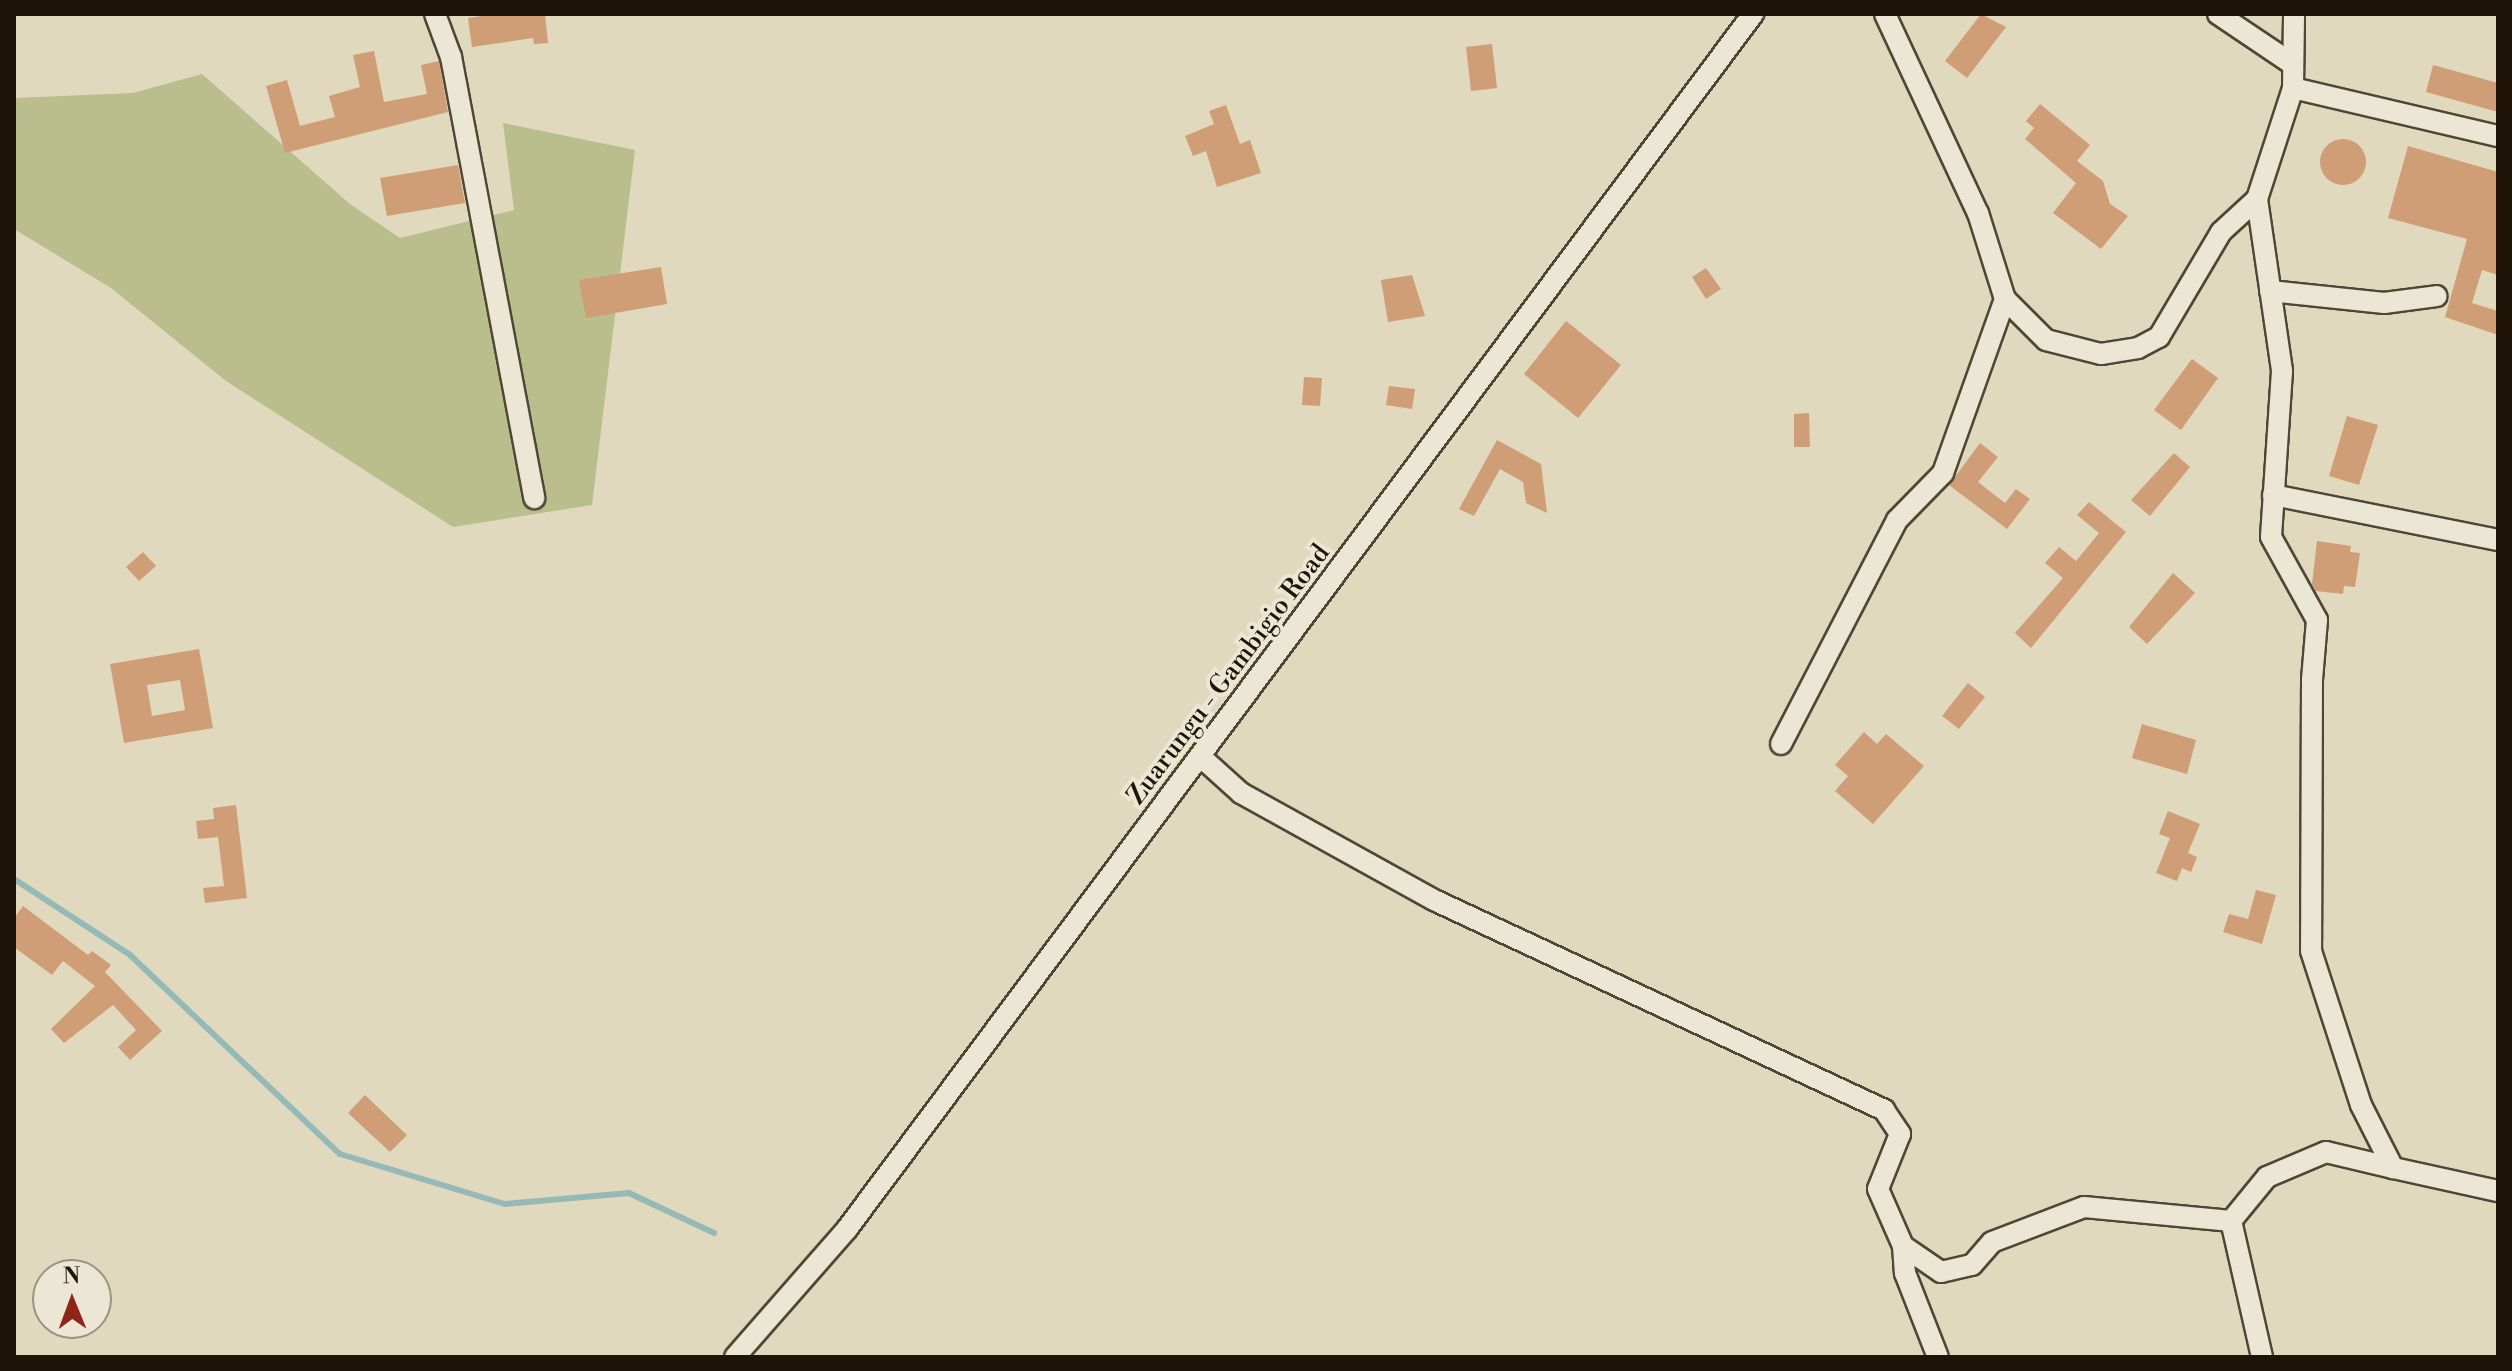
<!DOCTYPE html>
<html>
<head>
<meta charset="utf-8">
<style>
	body { margin:0 }
	#map { position:relative; width:2512px; height:1371px; overflow:hidden; background:#e1d9be; font-family:"Libre Bodoni",serif }
	div>[style] { position:absolute }
	.green>* { inset:0; background:#babd8c }
	.stream>* { height:6px; margin:-3px; padding:0 3px; transform-origin:3px; border-radius:3px; background:#95b9b7 }
	.building>* { inset:0; background:#cf9d76 }
	.round { border-radius:50% }
	.roads { filter:drop-shadow(2px 0 #4f4636) drop-shadow(-2px 0 #4f4636) drop-shadow(0 2px #4f4636) drop-shadow(0 -2px #4f4636) }
	.street>* { height:20px; margin:-10px; padding:0 10px; transform-origin:10px; border-radius:10px; background:#ece6d5 }
	span { translate:-50% -50%; white-space:nowrap; text-align:center; line-height:1.15; -webkit-text-stroke:8px #ece6d5; paint-order:stroke }
	.street-label { font-size:26px; color:#1e1508 }
	.frame { position:absolute; inset:0; border:16px solid #1e1508; pointer-events:none }
	.north { position:absolute; left:32px; top:1259px; width:80px; height:80px; box-sizing:border-box; background:#ece6d5; border:2px solid #9a9283; border-radius:50%; rotate:359deg; font-size:22px; font-weight:700; line-height:32px; text-align:center; color:#1e1508 }
	.north::after { content:''; display:block; margin:auto; width:28px; height:36px; background:#8f2418; clip-path:polygon(50% 0,100% 100%,50% 72%,0 100%) }
</style>
</head>
<body>
<div id="map">
	<div class="green">
		<i style="clip-path:polygon(202px 74px,350px 204px,400px 238px,514px 210px,503px 123px,635px 150px,592px 505px,453px 527px,226px 381px,111px 288px,14px 229px,14px 98px,133px 93px)"></i>
	</div>
	<div class="stream">
		<i style="left:14px;top:879px;width:139px;rotate:33.2deg"></i>
		<i style="left:130px;top:955px;width:289px;rotate:43.5deg"></i>
		<i style="left:340px;top:1154px;width:172px;rotate:16.9deg"></i>
		<i style="left:505px;top:1204px;width:124px;rotate:-5.1deg"></i>
		<i style="left:629px;top:1193px;width:94px;rotate:25.2deg"></i>
	</div>
	<div class="building">
		<i style="clip-path:polygon(495px 14px,545px 14px,548px 43px,534px 44px,533px 38px,472px 47px,468px 18px)"></i>
		<i style="clip-path:polygon(1981px 14px,2006px 27px,1967px 78px,1945px 61px)"></i>
		<i style="clip-path:polygon(1492px 44px,1497px 88px,1471px 91px,1466px 47px)"></i>
		<i style="clip-path:polygon(374px 51px,384px 102px,427px 94px,421px 65px,439px 61px,448px 112px,285px 153px,266px 86px,287px 80px,300px 126px,335px 117px,329px 96px,360px 87px,353px 55px)"></i>
		<i style="clip-path:polygon(2433px 65px,2498px 83px,2498px 112px,2426px 92px)"></i>
		<i style="clip-path:polygon(2040px 104px,2090px 145px,2077px 161px,2103px 181px,2110px 204px,2128px 216px,2101px 249px,2053px 213px,2076px 183px,2025px 139px,2034px 128px,2026px 121px)"></i>
		<i style="clip-path:polygon(1226px 105px,1240px 144px,1250px 140px,1261px 173px,1217px 187px,1206px 151px,1193px 156px,1185px 136px,1214px 124px,1209px 111px)"></i>
		<i class="round" style="left:2320px;top:139px;width:46px;height:46px"></i>
		<i style="clip-path:polygon(2408px 146px,2498px 172px,2498px 275px,2482px 270px,2472px 303px,2498px 311px,2498px 335px,2445px 317px,2467px 239px,2388px 218px)"></i>
		<i style="clip-path:polygon(458px 165px,465px 203px,387px 216px,380px 178px)"></i>
		<i style="clip-path:polygon(661px 267px,667px 304px,586px 318px,579px 280px)"></i>
		<i style="clip-path:polygon(1706px 268px,1721px 289px,1706px 299px,1692px 277px)"></i>
		<i style="clip-path:polygon(1412px 275px,1425px 316px,1388px 322px,1381px 280px)"></i>
		<i style="clip-path:polygon(1566px 321px,1621px 365px,1578px 418px,1524px 374px)"></i>
		<i style="clip-path:polygon(2192px 359px,2218px 378px,2181px 430px,2154px 410px)"></i>
		<i style="clip-path:polygon(1304px 377px,1322px 378px,1320px 406px,1302px 405px)"></i>
		<i style="clip-path:polygon(1389px 386px,1415px 389px,1412px 409px,1386px 405px)"></i>
		<i style="clip-path:polygon(1809px 413px,1810px 447px,1794px 447px,1794px 414px)"></i>
		<i style="clip-path:polygon(2347px 416px,2378px 425px,2359px 485px,2329px 476px)"></i>
		<i style="clip-path:polygon(1497px 440px,1541px 464px,1547px 513px,1526px 503px,1523px 482px,1500px 469px,1474px 516px,1459px 509px)"></i>
		<i style="clip-path:polygon(1980px 443px,1998px 457px,1978px 482px,2005px 503px,2016px 489px,2030px 499px,2007px 529px,1949px 485px)"></i>
		<i style="clip-path:polygon(2174px 453px,2190px 467px,2150px 516px,2131px 500px)"></i>
		<i style="clip-path:polygon(2089px 502px,2126px 532px,2031px 648px,2015px 633px,2063px 578px,2045px 563px,2059px 547px,2076px 561px,2099px 533px,2077px 515px)"></i>
		<i style="clip-path:polygon(2317px 541px,2351px 546px,2350px 552px,2360px 553px,2355px 587px,2344px 586px,2343px 594px,2316px 591px,2312px 584px)"></i>
		<i style="clip-path:polygon(143px 552px,156px 566px,139px 581px,126px 567px)"></i>
		<i style="clip-path:polygon(2173px 573px,2195px 593px,2147px 644px,2129px 627px)"></i>
		<i style="clip-path:polygon(evenodd,199px 649px,213px 728px,124px 743px,110px 664px,199px 649px,180px 680px,185px 710px,152px 716px,147px 685px,180px 680px)"></i>
		<i style="clip-path:polygon(1968px 683px,1985px 697px,1959px 729px,1942px 716px)"></i>
		<i style="clip-path:polygon(2142px 724px,2196px 740px,2187px 774px,2132px 758px)"></i>
		<i style="clip-path:polygon(1864px 732px,1877px 744px,1886px 734px,1924px 766px,1873px 824px,1835px 791px,1848px 776px,1835px 765px)"></i>
		<i style="clip-path:polygon(236px 805px,247px 898px,205px 903px,203px 888px,224px 886px,218px 837px,198px 839px,196px 821px,214px 819px,213px 808px)"></i>
		<i style="clip-path:polygon(2168px 811px,2200px 824px,2188px 853px,2197px 857px,2191px 872px,2182px 868px,2177px 881px,2156px 873px,2170px 838px,2159px 834px)"></i>
		<i style="clip-path:polygon(2256px 890px,2276px 895px,2262px 944px,2223px 932px,2229px 914px,2248px 919px)"></i>
		<i style="clip-path:polygon(23px 906px,88px 955px,92px 951px,111px 965px,105px 972px,162px 1031px,130px 1060px,118px 1047px,136px 1030px,113px 1005px,64px 1043px,51px 1029px,95px 986px,63px 961px,52px 975px,14px 947px,14px 918px)"></i>
		<i style="clip-path:polygon(365px 1095px,407px 1135px,390px 1152px,348px 1113px)"></i>
	</div>
	<div class="roads">
		<div class="street">
			<i style="left:435px;top:14px;width:46px;rotate:69.6deg"></i>
			<i style="left:451px;top:57px;width:449px;rotate:79.3deg"></i>
			<i style="left:1885px;top:14px;width:220px;rotate:65deg"></i>
			<i style="left:1978px;top:213px;width:90px;rotate:72.6deg"></i>
			<i style="left:2005px;top:299px;width:58px;rotate:45deg"></i>
			<i style="left:2046px;top:340px;width:57px;rotate:14.3deg"></i>
			<i style="left:2101px;top:354px;width:37px;rotate:-9deg"></i>
			<i style="left:2138px;top:348px;width:24px;rotate:-28deg"></i>
			<i style="left:2159px;top:337px;width:122px;rotate:-59.4deg"></i>
			<i style="left:2221px;top:232px;width:49px;rotate:-42.5deg"></i>
			<i style="left:2257px;top:199px;width:117px;rotate:-72deg"></i>
			<i style="left:2293px;top:88px;width:74px;rotate:-89.2deg"></i>
			<i style="left:2218px;top:14px;width:88px;rotate:33.9deg"></i>
			<i style="left:2293px;top:88px;width:211px;rotate:13.2deg"></i>
			<i style="left:2257px;top:199px;width:174px;rotate:81.7deg"></i>
			<i style="left:2282px;top:371px;width:166px;rotate:93.8deg"></i>
			<i style="left:2271px;top:537px;width:95px;rotate:61deg"></i>
			<i style="left:2317px;top:620px;width:59px;rotate:94.8deg"></i>
			<i style="left:2312px;top:679px;width:272px;rotate:90.2deg"></i>
			<i style="left:2311px;top:951px;width:162px;rotate:72deg"></i>
			<i style="left:2361px;top:1105px;width:71px;rotate:63.1deg"></i>
			<i style="left:2393px;top:1168px;width:107px;rotate:12.4deg"></i>
			<i style="left:2270px;top:291px;width:115px;rotate:6deg"></i>
			<i style="left:2384px;top:303px;width:53px;rotate:-7.5deg"></i>
			<i style="left:2273px;top:495px;width:229px;rotate:11.3deg"></i>
			<i style="left:1781px;top:744px;width:252px;rotate:-62.6deg"></i>
			<i style="left:1897px;top:520px;width:66px;rotate:-45.6deg"></i>
			<i style="left:1943px;top:473px;width:185px;rotate:-70.4deg"></i>
			<i style="left:1201px;top:757px;width:54px;rotate:42deg"></i>
			<i style="left:1241px;top:793px;width:221px;rotate:29deg"></i>
			<i style="left:1434px;top:900px;width:497px;rotate:25deg"></i>
			<i style="left:1884px;top:1110px;width:29px;rotate:56deg"></i>
			<i style="left:1900px;top:1134px;width:59px;rotate:111.8deg"></i>
			<i style="left:1878px;top:1189px;width:62px;rotate:66.3deg"></i>
			<i style="left:1903px;top:1246px;width:46px;rotate:34.4deg"></i>
			<i style="left:1941px;top:1272px;width:32px;rotate:-13deg"></i>
			<i style="left:1972px;top:1265px;width:30px;rotate:-49deg"></i>
			<i style="left:1992px;top:1242px;width:98px;rotate:-20.8deg"></i>
			<i style="left:2084px;top:1207px;width:148px;rotate:5.4deg"></i>
			<i style="left:1903px;top:1246px;width:27px;rotate:86deg"></i>
			<i style="left:1905px;top:1273px;width:90px;rotate:68.6deg"></i>
			<i style="left:735px;top:1357px;width:170px;rotate:-48.8deg"></i>
			<i style="left:847px;top:1229px;width:1516px;rotate:-53.29deg"></i>
			<i style="left:2262px;top:1357px;width:139px;rotate:-102.8deg"></i>
			<i style="left:2231px;top:1221px;width:57px;rotate:-50.7deg"></i>
			<i style="left:2267px;top:1177px;width:64px;rotate:-23deg"></i>
			<i style="left:2326px;top:1152px;width:69px;rotate:13.4deg"></i>
		</div>
	</div>
	<div class="street-label">
		<span style="left:1229px;top:675px;rotate:-53deg">Zuarungu - Gambigio Road</span>
	</div>
	<div class="frame"></div>
	<div class="north">N</div>
</div>
</body>
</html>
